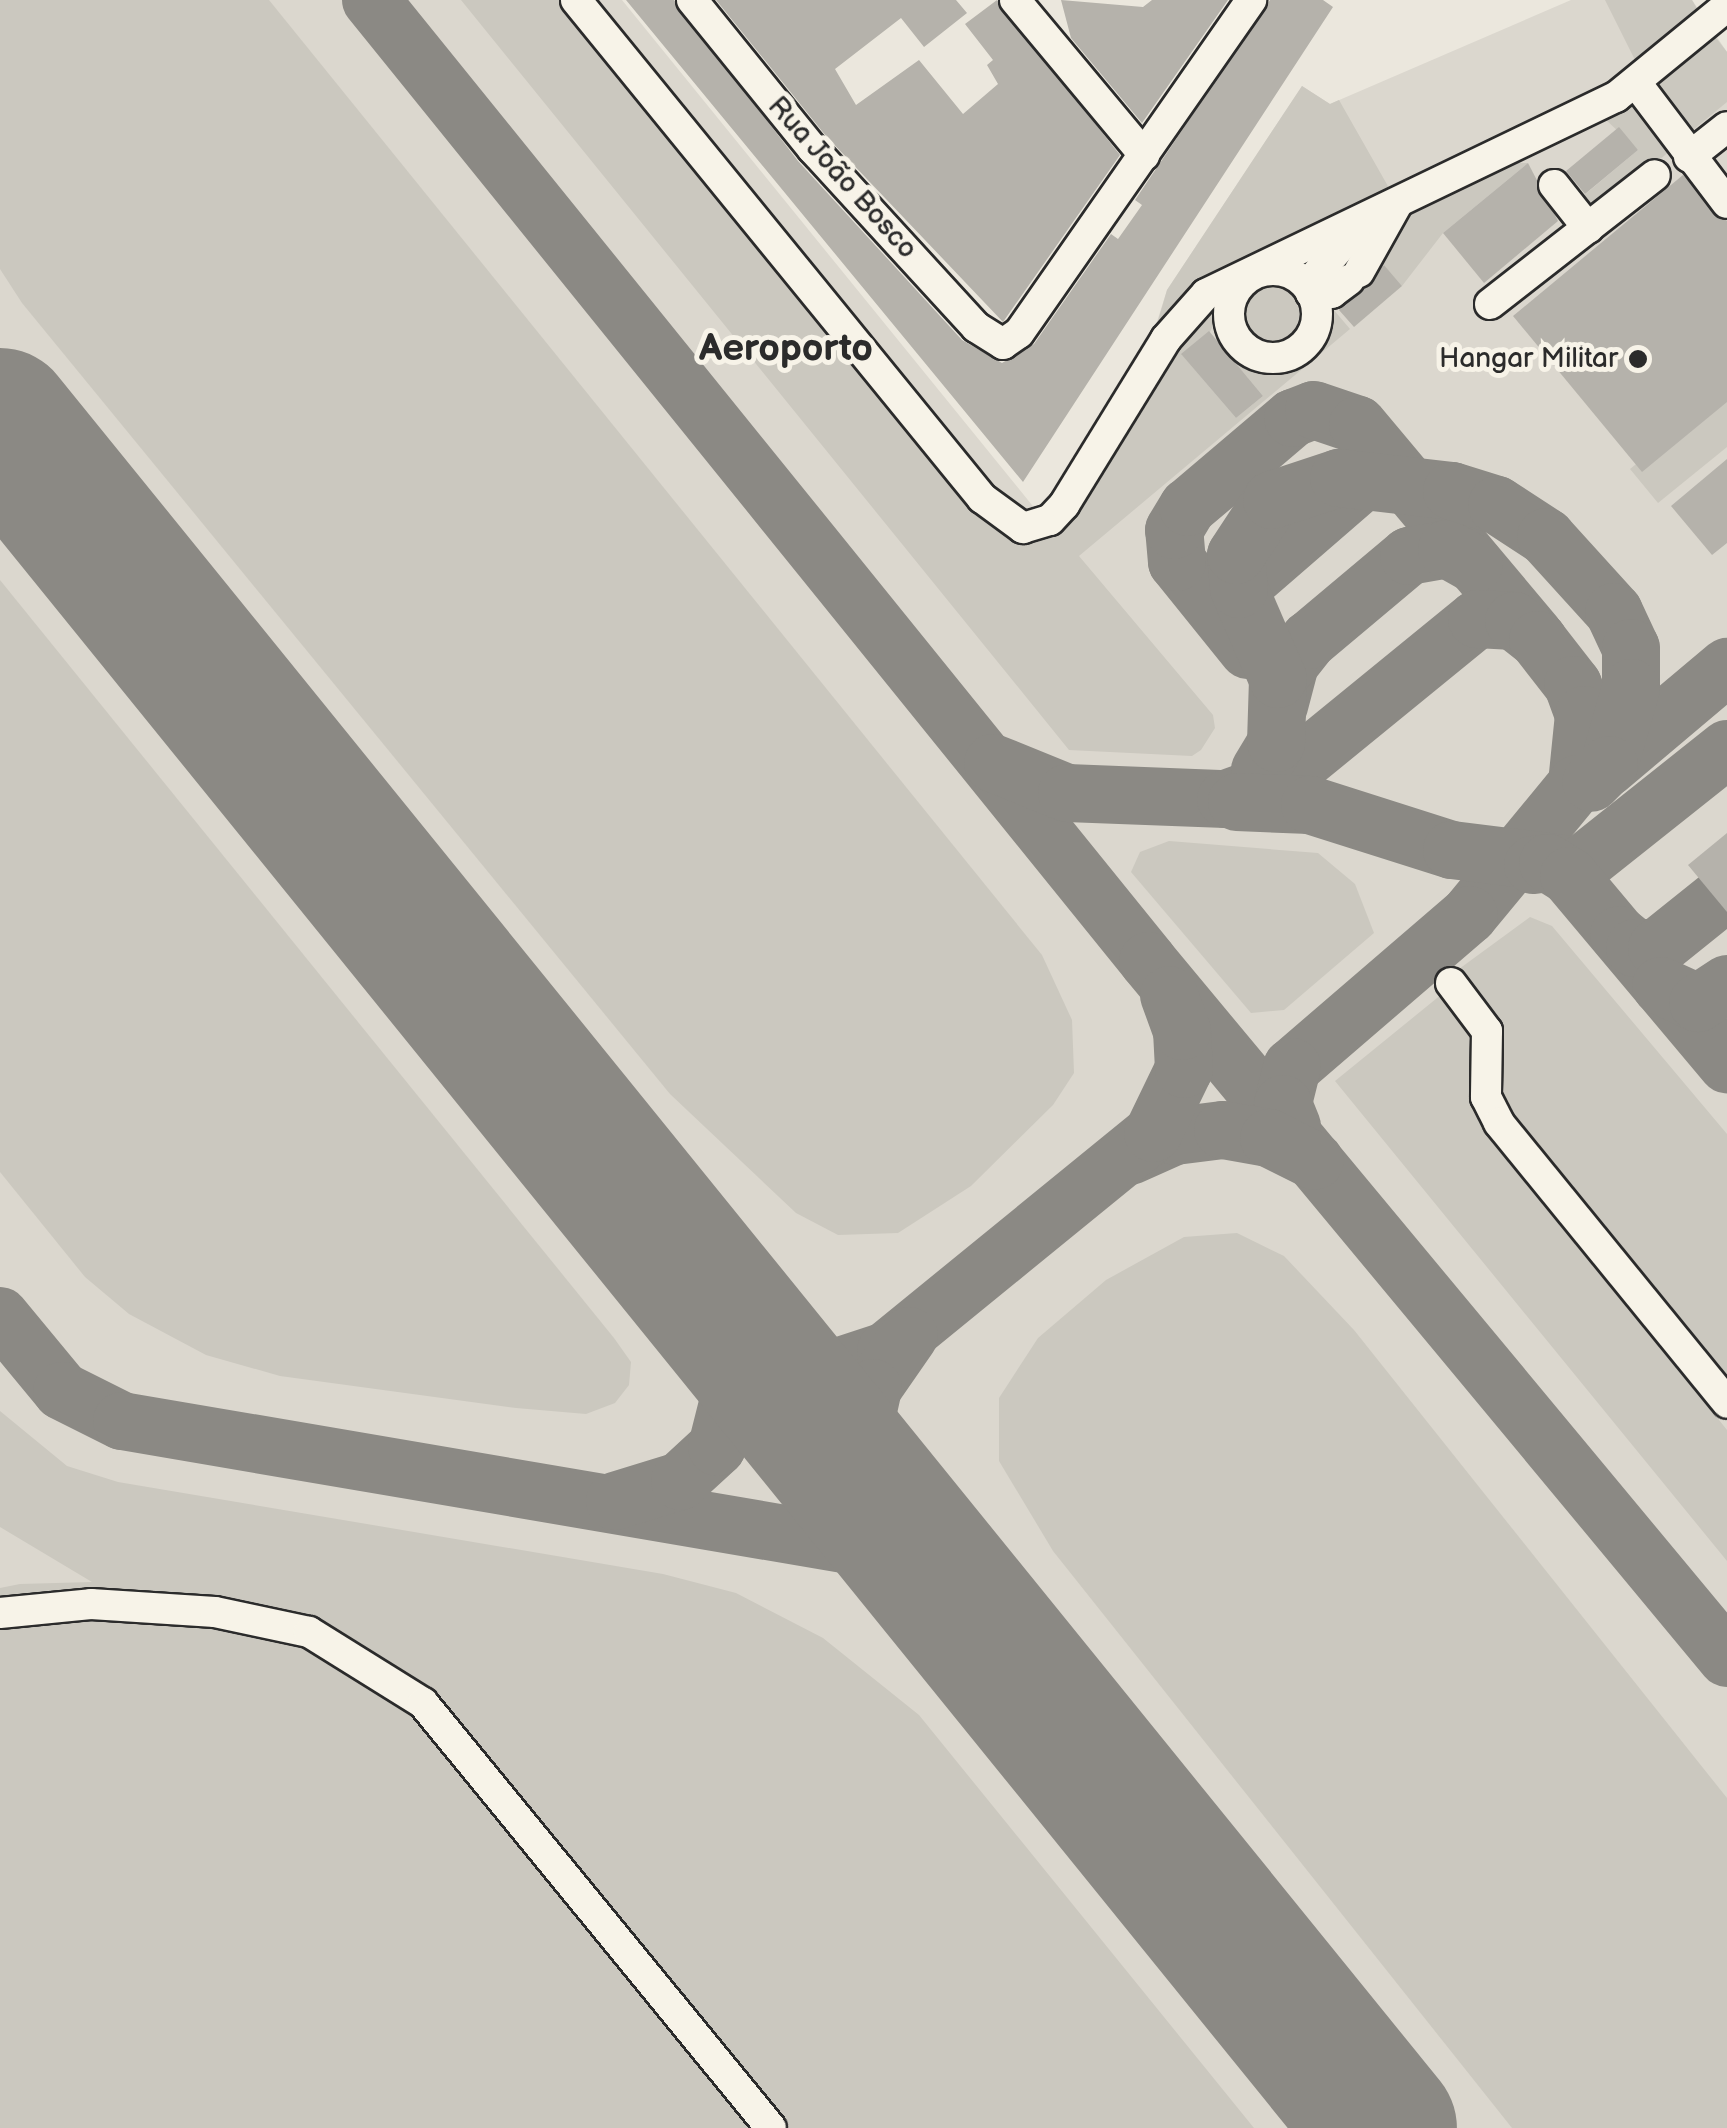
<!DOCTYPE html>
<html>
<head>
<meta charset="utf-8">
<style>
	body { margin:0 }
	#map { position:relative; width:1727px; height:2128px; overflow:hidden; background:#ebe7dd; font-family:"Balsamiq Sans",sans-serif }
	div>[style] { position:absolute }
	.built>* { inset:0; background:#dbd7ce }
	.green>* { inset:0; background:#cbc8bf }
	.round { border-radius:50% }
	.taxiway>* { height:58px; margin:-29px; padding:0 29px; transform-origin:29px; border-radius:29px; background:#8b8984 }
	.runway>* { height:148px; margin:-74px; padding:0 74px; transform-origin:74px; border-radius:74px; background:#8b8984 }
	.building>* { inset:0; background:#b5b2ab }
	.roads { filter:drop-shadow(2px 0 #2b2b2b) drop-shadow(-2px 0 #2b2b2b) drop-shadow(0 2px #2b2b2b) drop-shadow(0 -2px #2b2b2b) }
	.minor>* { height:30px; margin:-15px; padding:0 15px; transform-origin:15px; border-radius:15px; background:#f7f3e8 }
	.minor>.ring { margin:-15px; padding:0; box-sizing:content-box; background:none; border:30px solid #f7f3e8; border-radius:50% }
	.dots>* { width:28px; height:28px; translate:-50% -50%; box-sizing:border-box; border:5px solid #f7f3e8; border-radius:50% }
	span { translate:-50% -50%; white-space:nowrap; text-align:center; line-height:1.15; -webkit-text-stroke:10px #f7f3e8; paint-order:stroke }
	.street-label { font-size:28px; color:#2b2b2b }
	.poi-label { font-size:28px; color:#2b2b2b }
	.right { translate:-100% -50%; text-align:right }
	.district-label { font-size:38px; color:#2b2b2b; font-weight:700 }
</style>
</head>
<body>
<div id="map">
	<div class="built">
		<i style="clip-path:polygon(0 0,622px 0,1036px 510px,1051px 502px,1154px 331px,1167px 290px,1302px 86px,1330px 104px,1571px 0,1692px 0,1727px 52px,1727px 2128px,756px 2128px,0 1626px)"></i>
	</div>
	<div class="green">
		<i style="clip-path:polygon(0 0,269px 0,1042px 955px,1072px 1020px,1074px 1073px,1053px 1105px,971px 1186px,898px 1233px,838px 1235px,796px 1213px,670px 1094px,22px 303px,0 269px)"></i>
		<i style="clip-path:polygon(461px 0,566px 0,1022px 536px,1183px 325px,1224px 301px,1210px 332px,1182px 355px,1236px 418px,1263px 396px,1238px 366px,1274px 368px,1302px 358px,1327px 332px,1327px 302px,1350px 329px,1079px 556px,1213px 715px,1215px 728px,1201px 750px,1192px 756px,1069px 750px)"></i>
		<i style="clip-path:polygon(1605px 0,1692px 0,1699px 12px,1637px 64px)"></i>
		<i style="clip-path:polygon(1713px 34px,1727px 52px,1727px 102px,1688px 134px,1651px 88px)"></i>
		<i style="clip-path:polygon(1302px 86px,1330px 104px,1339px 100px,1393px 195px,1155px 331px,1167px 290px)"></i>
		<i style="clip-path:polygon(1632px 101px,1671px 150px,1599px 211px,1582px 197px,1638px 150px,1604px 118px)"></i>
		<i style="clip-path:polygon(1507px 163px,1528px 163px,1443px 233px,1402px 286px,1382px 263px,1373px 270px,1403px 212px)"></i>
		<i class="round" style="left:1243px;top:280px;width:68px;height:68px"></i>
		<i style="clip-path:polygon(1727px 390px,1727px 447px,1658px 503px,1630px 469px)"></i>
		<i style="clip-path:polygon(0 580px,614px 1338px,631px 1362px,629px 1385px,615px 1403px,586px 1414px,516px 1408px,280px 1376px,206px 1355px,129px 1314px,85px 1277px,0 1172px)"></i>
		<i style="clip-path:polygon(1169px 841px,1318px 853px,1355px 884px,1374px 933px,1284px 1010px,1251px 1013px,1131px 872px,1140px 852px)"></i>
		<i style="clip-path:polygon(1530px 917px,1552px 926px,1727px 1134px,1727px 1391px,1501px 1111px,1476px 993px,1459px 969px)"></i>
		<i style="clip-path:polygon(1442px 994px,1476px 1032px,1487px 1129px,1727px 1430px,1727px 1561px,1335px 1081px)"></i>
		<i style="clip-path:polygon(1237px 1233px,1284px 1256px,1354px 1330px,1727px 1798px,1727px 2128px,1512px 2128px,1053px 1551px,999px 1461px,999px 1398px,1038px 1338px,1106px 1280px,1184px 1237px)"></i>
		<i style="clip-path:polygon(0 1411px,67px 1466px,118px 1482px,663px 1574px,736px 1593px,823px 1638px,919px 1715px,1254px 2128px,784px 2128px,461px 1729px,321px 1628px,253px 1605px,152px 1592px,58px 1590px,0 1600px,0 1588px,20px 1584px,92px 1582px,0 1527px)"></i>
		<i style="clip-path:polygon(142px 1617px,250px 1630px,320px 1654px,425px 1722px,756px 2128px,0 2128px,0 1626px)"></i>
	</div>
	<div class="taxiway">
		<i style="left:371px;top:0;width:1236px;rotate:51.04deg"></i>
		<i style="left:1148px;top:961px;width:906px;rotate:50.28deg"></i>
		<i style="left:1234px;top:593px;width:169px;rotate:-40.9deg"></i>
		<i style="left:1248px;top:650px;width:113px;rotate:-128.9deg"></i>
		<i style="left:1177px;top:562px;width:32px;rotate:-95deg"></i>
		<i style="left:1174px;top:530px;width:27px;rotate:-59deg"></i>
		<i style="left:1188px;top:507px;width:138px;rotate:-40.3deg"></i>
		<i style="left:1293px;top:418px;width:22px;rotate:-21deg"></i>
		<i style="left:1314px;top:410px;width:46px;rotate:18.8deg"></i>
		<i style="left:1358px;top:425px;width:275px;rotate:50deg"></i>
		<i style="left:1279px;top:706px;width:43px;rotate:-75.3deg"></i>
		<i style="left:1290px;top:664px;width:31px;rotate:-52deg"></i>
		<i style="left:1309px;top:640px;width:131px;rotate:-40deg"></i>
		<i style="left:1409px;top:556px;width:39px;rotate:-10deg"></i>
		<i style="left:1447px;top:549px;width:31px;rotate:29deg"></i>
		<i style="left:993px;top:763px;width:80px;rotate:22.1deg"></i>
		<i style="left:1067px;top:793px;width:159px;rotate:2.2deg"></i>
		<i style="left:1226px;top:799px;width:59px;rotate:-20deg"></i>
		<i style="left:1281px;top:779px;width:253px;rotate:-39.2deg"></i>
		<i style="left:1477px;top:619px;width:37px;rotate:3deg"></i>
		<i style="left:1514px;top:621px;width:31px;rotate:38deg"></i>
		<i style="left:1538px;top:640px;width:57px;rotate:52.1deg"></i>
		<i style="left:1573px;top:685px;width:32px;rotate:70deg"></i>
		<i style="left:1584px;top:715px;width:69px;rotate:95.8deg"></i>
		<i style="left:1577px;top:784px;width:170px;rotate:129.5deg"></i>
		<i style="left:1469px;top:915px;width:233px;rotate:139.3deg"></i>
		<i style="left:1292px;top:1067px;width:38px;rotate:104deg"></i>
		<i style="left:1283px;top:1104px;width:24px;rotate:68deg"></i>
		<i style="left:1607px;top:768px;width:157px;rotate:-40.1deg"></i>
		<i style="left:1260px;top:770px;width:31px;rotate:-59deg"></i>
		<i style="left:1276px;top:743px;width:64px;rotate:-88.2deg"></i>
		<i style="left:1278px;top:679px;width:98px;rotate:-113.4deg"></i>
		<i style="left:1239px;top:589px;width:34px;rotate:-95deg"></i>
		<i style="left:1236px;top:555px;width:66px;rotate:-56.8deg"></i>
		<i style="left:1272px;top:500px;width:71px;rotate:-18.2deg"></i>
		<i style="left:1339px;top:478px;width:114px;rotate:6.6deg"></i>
		<i style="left:1452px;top:491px;width:47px;rotate:17.3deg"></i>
		<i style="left:1497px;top:505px;width:59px;rotate:33.1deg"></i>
		<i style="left:1546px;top:537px;width:101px;rotate:47.8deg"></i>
		<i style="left:1614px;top:612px;width:40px;rotate:65deg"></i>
		<i style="left:1631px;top:648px;width:40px;rotate:90deg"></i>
		<i style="left:1631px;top:688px;width:80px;rotate:105.9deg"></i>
		<i style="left:1609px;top:765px;width:25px;rotate:135deg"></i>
		<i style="left:1237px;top:802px;width:73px;rotate:2.4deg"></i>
		<i style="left:1310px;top:805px;width:149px;rotate:17.6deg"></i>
		<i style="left:1452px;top:850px;width:129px;rotate:7.1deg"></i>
		<i style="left:1580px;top:866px;width:188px;rotate:-38.5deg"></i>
		<i style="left:1533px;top:865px;width:15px;rotate:-8deg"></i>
		<i style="left:1548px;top:863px;width:25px;rotate:32deg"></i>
		<i style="left:1569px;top:876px;width:246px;rotate:50deg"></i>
		<i style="left:1619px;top:935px;width:21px;rotate:39deg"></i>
		<i style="left:1635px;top:948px;width:22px"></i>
		<i style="left:1657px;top:948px;width:90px;rotate:-38.7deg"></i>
		<i style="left:1661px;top:986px;width:41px;rotate:24.7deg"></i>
		<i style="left:1698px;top:1003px;width:35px;rotate:-33deg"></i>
		<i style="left:1130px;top:1156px;width:49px;rotate:-24deg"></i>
		<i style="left:1175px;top:1136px;width:48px;rotate:-7.1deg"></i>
		<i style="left:1223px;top:1130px;width:47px;rotate:9.9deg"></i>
		<i style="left:1269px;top:1138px;width:51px;rotate:26.6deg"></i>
		<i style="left:707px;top:1294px;width:65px;rotate:46.2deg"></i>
		<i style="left:752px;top:1341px;width:46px;rotate:26deg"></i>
		<i style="left:793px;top:1361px;width:44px;rotate:7.8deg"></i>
		<i style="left:837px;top:1367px;width:52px;rotate:-18.1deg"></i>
		<i style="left:886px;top:1351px;width:345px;rotate:-39.2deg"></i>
		<i style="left:1153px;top:1133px;width:71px;rotate:-64.2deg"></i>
		<i style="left:1184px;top:1069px;width:38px;rotate:-93deg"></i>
		<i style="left:1182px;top:1031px;width:38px;rotate:-110deg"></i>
		<i style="left:0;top:1316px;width:97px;rotate:50.4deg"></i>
		<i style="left:62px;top:1391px;width:67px;rotate:26.6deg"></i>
		<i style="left:122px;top:1421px;width:767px;rotate:9.68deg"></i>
		<i style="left:878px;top:1550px;width:77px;rotate:28.6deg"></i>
		<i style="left:909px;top:1336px;width:63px;rotate:124.7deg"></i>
		<i style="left:873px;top:1388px;width:55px;rotate:102.5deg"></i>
		<i style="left:861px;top:1442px;width:47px;rotate:76.6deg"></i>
		<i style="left:872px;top:1488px;width:108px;rotate:53.7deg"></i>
		<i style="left:615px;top:1501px;width:68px;rotate:-17.1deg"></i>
		<i style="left:680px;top:1481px;width:50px;rotate:-42.6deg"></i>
		<i style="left:717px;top:1447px;width:81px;rotate:-75.8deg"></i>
		<i style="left:737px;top:1368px;width:68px;rotate:-110.6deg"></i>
	</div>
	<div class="runway">
		<i style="left:0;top:422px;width:2196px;rotate:50.97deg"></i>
	</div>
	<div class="building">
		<i style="clip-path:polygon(626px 0,674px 0,798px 161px,962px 340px,1002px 363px,1034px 344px,1111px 234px,1118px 239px,1142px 205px,1135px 200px,1270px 0,1323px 0,1333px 7px,1023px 482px)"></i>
		<i style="clip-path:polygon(716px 0,956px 0,967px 13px,924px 47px,901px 18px,835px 69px,856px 105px,919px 60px,963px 114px,998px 84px,987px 65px,993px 60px,965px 24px,997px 0,1120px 155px,1003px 322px,826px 136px)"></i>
		<i style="clip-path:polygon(1061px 0,1143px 7px,1152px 0,1228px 0,1142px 123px,1071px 38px)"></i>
		<i style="clip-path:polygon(1619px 127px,1638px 150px,1585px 194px,1566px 171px)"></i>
		<i style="clip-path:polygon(1528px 163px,1558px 221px,1484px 283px,1443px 233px)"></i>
		<i style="clip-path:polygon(1683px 175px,1727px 221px,1727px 402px,1642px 472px,1513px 316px)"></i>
		<i style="clip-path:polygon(1384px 265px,1402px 286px,1354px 327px,1339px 310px)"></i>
		<i style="clip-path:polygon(1209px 331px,1263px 396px,1236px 418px,1181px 354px)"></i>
		<i style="clip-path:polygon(1727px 459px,1727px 543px,1712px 555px,1671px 506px)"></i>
		<i style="clip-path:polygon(1727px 833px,1727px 912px,1688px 865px)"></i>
	</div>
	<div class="roads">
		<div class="minor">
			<i style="left:576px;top:0;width:643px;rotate:50.81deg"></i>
			<i style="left:982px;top:498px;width:51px;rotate:36.2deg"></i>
			<i style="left:1023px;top:528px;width:28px;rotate:-17deg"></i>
			<i style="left:1050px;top:520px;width:21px;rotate:-47deg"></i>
			<i style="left:1064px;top:505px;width:195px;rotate:-58.4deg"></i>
			<i style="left:1166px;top:339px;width:60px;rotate:-48.4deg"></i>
			<i style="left:1206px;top:294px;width:455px;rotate:-25.7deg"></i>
			<i style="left:1616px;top:97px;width:144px;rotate:-39.3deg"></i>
			<i style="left:692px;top:0;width:191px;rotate:51deg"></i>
			<i style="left:812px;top:148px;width:243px;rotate:47.5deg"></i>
			<i style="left:976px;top:327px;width:32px;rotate:32deg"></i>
			<i style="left:1003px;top:344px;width:19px;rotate:-35deg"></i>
			<i style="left:1019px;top:333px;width:406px;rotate:-55.1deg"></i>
			<i style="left:1015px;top:0;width:202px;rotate:50.2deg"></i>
			<i style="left:1637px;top:84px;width:149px;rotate:52.9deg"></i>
			<i style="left:1689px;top:157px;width:48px;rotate:-38.3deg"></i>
			<i style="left:1554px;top:185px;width:55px;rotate:51.7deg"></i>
			<i class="ring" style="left:1229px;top:270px;width:58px;height:58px"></i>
			<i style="left:1359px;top:272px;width:78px;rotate:-60.8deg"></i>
			<i style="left:1349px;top:280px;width:21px;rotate:143deg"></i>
			<i style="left:1332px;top:293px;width:21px;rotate:180deg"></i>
			<i style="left:1311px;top:293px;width:16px;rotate:-79deg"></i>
			<i style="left:1314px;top:277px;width:62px;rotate:-48.9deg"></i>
			<i style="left:1490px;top:304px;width:209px;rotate:-38deg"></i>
			<i style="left:1451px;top:983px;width:60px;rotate:53.1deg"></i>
			<i style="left:1487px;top:1031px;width:66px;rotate:90.9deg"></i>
			<i style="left:1486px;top:1097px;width:29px;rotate:63deg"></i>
			<i style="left:1499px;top:1123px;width:361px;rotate:50.8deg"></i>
			<i style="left:0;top:1613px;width:91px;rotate:-5.6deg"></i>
			<i style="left:91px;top:1604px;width:124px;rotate:3.7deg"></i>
			<i style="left:215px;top:1612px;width:96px;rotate:12deg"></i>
			<i style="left:309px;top:1632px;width:134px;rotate:31.9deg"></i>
			<i style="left:423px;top:1703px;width:549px;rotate:50.69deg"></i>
		</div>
	</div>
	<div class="dots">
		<i style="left:1638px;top:359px;background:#2b2b2b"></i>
	</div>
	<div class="street-label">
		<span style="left:842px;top:178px;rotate:48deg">Rua João Bosco</span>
	</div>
	<div class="poi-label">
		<span class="right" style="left:1618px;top:359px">Hangar Militar</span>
	</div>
	<div class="district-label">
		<span style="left:786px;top:349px">Aeroporto</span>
	</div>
</div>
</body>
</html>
